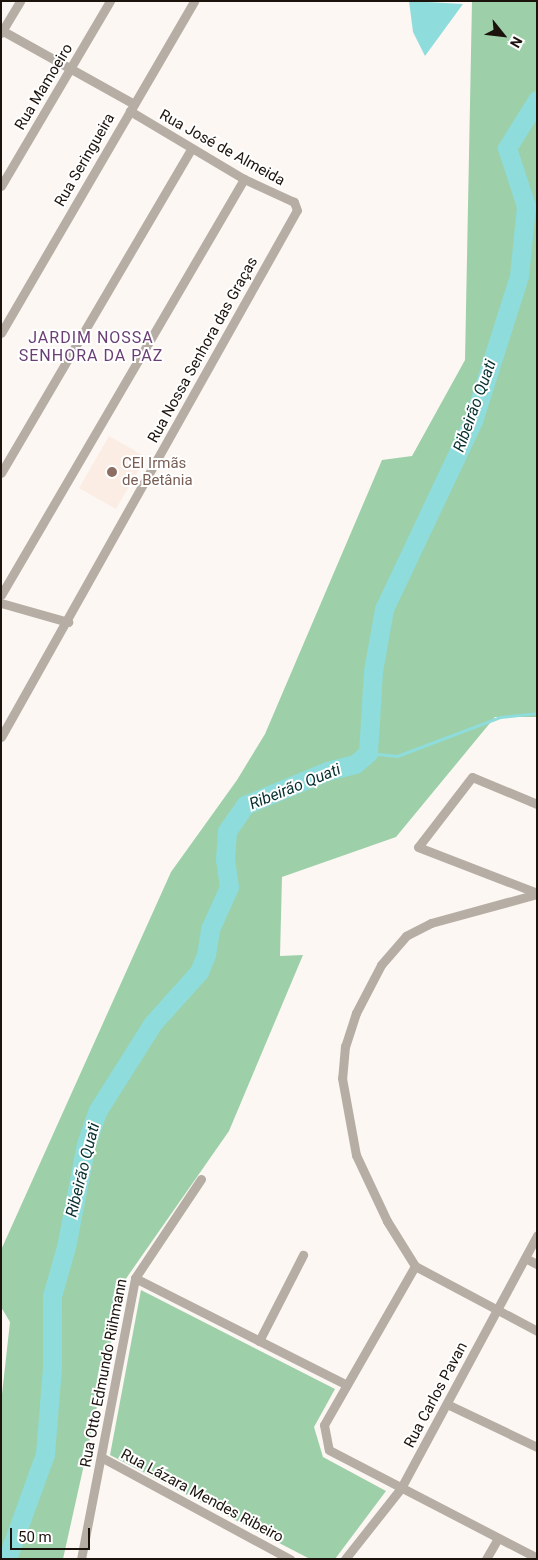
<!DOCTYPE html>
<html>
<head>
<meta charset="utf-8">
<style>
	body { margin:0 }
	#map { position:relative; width:538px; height:1560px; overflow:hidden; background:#fcf7f3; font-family:Roboto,sans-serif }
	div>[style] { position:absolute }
	.built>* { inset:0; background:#fbede4 }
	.forest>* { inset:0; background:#9dd0a9 }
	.water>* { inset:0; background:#8edcdc }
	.stream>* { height:3px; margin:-1.5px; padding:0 1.5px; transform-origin:1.5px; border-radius:1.5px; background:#8edcdc }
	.river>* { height:19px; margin:-9.5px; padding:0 9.5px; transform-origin:9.5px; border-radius:9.5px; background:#8edcdc }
	.minor>* { height:9px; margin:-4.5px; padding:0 4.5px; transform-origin:4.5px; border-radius:4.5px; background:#b6aea4 }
	.dots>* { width:14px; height:14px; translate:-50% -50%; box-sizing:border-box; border:2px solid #fff; border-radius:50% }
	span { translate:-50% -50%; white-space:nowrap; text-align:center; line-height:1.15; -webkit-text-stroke:4px #fff; paint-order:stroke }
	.street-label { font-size:15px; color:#1c130d }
	.education-label { font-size:15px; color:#785e54 }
	.left { translate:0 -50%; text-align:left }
	.neighbourhood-label { font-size:16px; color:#6a3f75; letter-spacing:1px }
	.water-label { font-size:16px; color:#072f30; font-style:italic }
	.frame { position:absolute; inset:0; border:2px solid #1c130d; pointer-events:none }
	.north { position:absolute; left:478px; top:10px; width:50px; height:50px; -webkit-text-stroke:4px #fff; paint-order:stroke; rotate:119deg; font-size:14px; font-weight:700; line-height:20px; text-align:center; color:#1c130d }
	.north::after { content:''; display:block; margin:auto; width:18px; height:22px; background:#1c130d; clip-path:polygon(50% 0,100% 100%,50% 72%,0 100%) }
	.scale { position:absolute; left:10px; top:1528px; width:80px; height:22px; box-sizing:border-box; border:2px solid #1c130d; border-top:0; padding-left:6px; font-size:15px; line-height:18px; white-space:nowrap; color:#1c130d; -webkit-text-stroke:4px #fff; paint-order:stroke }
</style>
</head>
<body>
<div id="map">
	<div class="built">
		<i style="clip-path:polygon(109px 436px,146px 457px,116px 509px,79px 488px)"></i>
	</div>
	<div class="forest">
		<i style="clip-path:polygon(472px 1px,537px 1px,537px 717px,495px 717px,396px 837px,282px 877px,280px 956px,303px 955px,229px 1131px,125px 1280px,63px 1559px,1px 1559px,1px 1403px,10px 1322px,1px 1307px,1px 1250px,171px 872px,237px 780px,265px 734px,382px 460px,412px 456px,465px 360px)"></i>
		<i style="clip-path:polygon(141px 1290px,335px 1389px,314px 1427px,323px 1457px,386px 1491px,335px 1559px,310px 1559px,110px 1455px)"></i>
	</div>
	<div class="water">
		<i style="clip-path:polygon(409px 1px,463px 4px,425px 56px,413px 32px)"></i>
	</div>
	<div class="stream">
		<i style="left:368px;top:753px;width:29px;rotate:6deg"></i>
		<i style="left:397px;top:756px;width:110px;rotate:-20.7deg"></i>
		<i style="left:500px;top:717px;width:37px;rotate:-6deg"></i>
	</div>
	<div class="river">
		<i style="left:7px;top:1559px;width:112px;rotate:-70.1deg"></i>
		<i style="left:45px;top:1454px;width:87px;rotate:-85.4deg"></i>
		<i style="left:52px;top:1367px;width:71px;rotate:-90deg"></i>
		<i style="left:52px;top:1296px;width:51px;rotate:-74.1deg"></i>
		<i style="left:66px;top:1247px;width:105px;rotate:-79deg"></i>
		<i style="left:86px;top:1144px;width:36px;rotate:-71deg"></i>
		<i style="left:98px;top:1110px;width:103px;rotate:-57.7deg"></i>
		<i style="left:153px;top:1023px;width:69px;rotate:-48deg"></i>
		<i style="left:199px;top:972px;width:18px;rotate:-68deg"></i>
		<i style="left:206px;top:955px;width:26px;rotate:-81deg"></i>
		<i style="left:210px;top:929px;width:46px;rotate:-65.7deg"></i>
		<i style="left:229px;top:887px;width:27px;rotate:-98deg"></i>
		<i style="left:225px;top:860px;width:29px;rotate:-86deg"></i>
		<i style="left:227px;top:831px;width:32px;rotate:-55deg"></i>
		<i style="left:245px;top:805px;width:89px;rotate:-22.5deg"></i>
		<i style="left:327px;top:771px;width:29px;rotate:-14deg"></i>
		<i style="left:355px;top:764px;width:17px;rotate:-40deg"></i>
		<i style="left:368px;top:753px;width:82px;rotate:-86.5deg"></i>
		<i style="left:373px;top:671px;width:63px;rotate:-79.9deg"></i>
		<i style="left:384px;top:609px;width:208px;rotate:-64.7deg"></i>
		<i style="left:473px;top:421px;width:152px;rotate:-72.4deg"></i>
		<i style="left:519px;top:276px;width:70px;rotate:-84.3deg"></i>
		<i style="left:526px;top:206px;width:61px;rotate:-108.1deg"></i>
		<i style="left:507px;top:148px;width:57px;rotate:-58deg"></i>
	</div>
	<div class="minor">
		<i style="left:3px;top:31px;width:150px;rotate:29.1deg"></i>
		<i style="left:1px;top:33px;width:37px;rotate:-59deg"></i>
		<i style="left:1px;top:186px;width:215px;rotate:-59.5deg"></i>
		<i style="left:1px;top:333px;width:384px;rotate:-59.8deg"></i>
		<i style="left:1px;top:473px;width:376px;rotate:-59.6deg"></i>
		<i style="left:1px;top:595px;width:482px;rotate:-59.7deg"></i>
		<i style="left:1px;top:603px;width:70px;rotate:15.8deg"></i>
		<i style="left:1px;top:737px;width:604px;rotate:-60.68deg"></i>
		<i style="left:297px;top:210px;width:9px;rotate:-111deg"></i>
		<i style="left:294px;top:202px;width:55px;rotate:-155.3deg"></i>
		<i style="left:244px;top:179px;width:133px;rotate:-149.2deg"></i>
		<i style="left:537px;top:804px;width:70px;rotate:-157.4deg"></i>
		<i style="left:472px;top:777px;width:88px;rotate:127.6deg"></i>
		<i style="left:418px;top:847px;width:128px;rotate:21.1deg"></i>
		<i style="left:537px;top:894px;width:110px;rotate:164.7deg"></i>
		<i style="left:431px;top:923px;width:28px;rotate:153deg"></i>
		<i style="left:406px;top:936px;width:38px;rotate:131deg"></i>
		<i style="left:381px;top:965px;width:54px;rotate:117.5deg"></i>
		<i style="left:356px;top:1013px;width:35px;rotate:108deg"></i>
		<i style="left:345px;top:1046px;width:32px;rotate:95deg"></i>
		<i style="left:342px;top:1078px;width:78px;rotate:79.7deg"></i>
		<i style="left:356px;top:1155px;width:73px;rotate:64.8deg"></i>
		<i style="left:387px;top:1221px;width:53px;rotate:58.1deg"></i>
		<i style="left:415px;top:1266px;width:138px;rotate:28deg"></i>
		<i style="left:525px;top:1258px;width:13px;rotate:27deg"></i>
		<i style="left:415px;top:1266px;width:183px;rotate:119.8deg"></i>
		<i style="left:324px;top:1425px;width:25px;rotate:79deg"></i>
		<i style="left:329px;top:1450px;width:234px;rotate:27.4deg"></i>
		<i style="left:135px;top:1278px;width:237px;rotate:26.8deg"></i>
		<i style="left:259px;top:1341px;width:97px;rotate:-62.9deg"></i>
		<i style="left:449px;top:1405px;width:98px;rotate:25.5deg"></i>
		<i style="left:101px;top:1457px;width:215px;rotate:28.4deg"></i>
		<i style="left:81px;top:1559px;width:286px;rotate:-79.1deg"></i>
		<i style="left:135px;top:1278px;width:119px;rotate:-56.3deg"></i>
		<i style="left:345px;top:1559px;width:90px;rotate:-51.7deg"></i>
		<i style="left:401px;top:1488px;width:287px;rotate:-61.7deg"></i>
		<i style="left:486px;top:1559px;width:24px;rotate:-60deg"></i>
	</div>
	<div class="dots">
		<i style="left:112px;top:472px;background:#8d6e63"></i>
	</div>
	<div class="street-label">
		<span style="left:44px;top:87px;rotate:-59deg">Rua Mamoeiro</span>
		<span style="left:222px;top:148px;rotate:29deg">Rua José de Almeida</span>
		<span style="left:85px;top:160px;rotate:-60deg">Rua Seringueira</span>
		<span style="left:203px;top:350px;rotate:-61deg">Rua Nossa Senhora das Graças</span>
		<span style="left:104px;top:1373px;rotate:-79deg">Rua Otto Edmundo Riihmann</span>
		<span style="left:436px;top:1395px;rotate:-62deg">Rua Carlos Pavan</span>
		<span style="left:202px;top:1496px;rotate:28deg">Rua Lázara Mendes Ribeiro</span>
	</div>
	<div class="education-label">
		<span class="left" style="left:122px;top:472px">CEI Irmãs<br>de Betânia</span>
	</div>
	<div class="neighbourhood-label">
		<span style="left:91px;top:347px">JARDIM NOSSA<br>SENHORA DA PAZ</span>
	</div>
	<div class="water-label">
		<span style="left:475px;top:406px;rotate:-70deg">Ribeirão Quati</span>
		<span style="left:295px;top:787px;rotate:-22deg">Ribeirão Quati</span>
		<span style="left:83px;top:1170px;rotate:-76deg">Ribeirão Quati</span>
	</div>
	<div class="frame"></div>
	<div class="north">N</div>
	<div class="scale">50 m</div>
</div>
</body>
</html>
